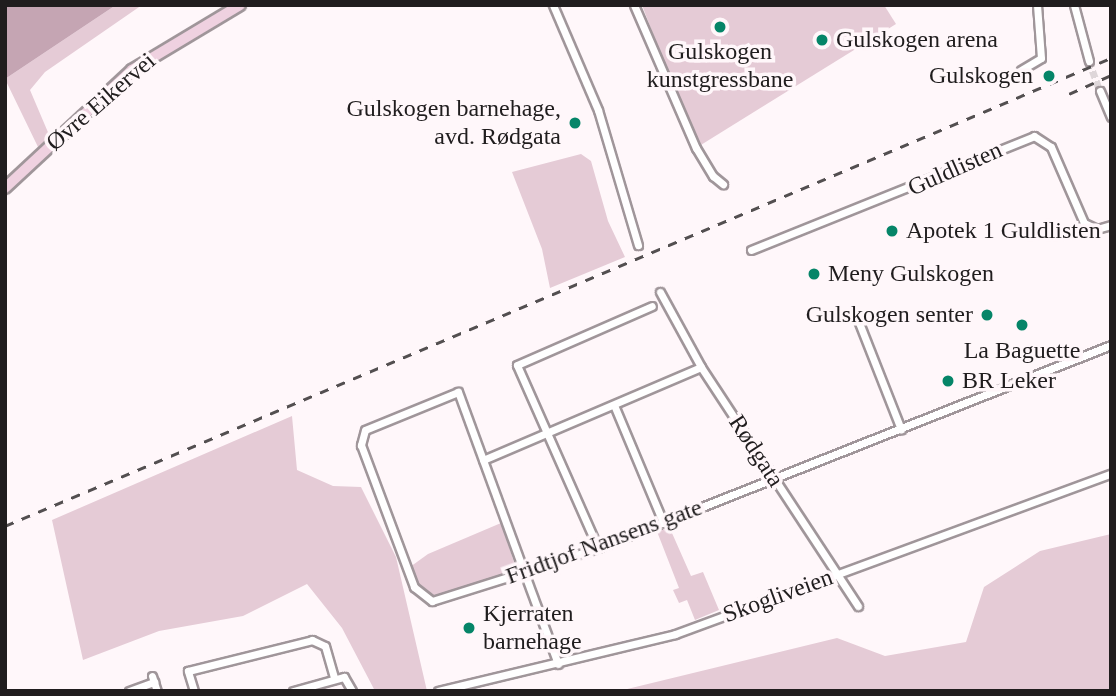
<!DOCTYPE html>
<html>
<head>
<meta charset="utf-8">
<style>
	body { margin:0 }
	#map { position:relative; width:1116px; height:696px; overflow:hidden; background:#fff7fa; font-family:"Times New Roman",serif }
	div>[style] { position:absolute }
	.green>* { inset:0; background:#e5cbd6 }
	.water>* { inset:0; background:#c5a5b3 }
	.street-tunnel>* { height:7px; margin-top:-3.5px; transform-origin:0; background:repeating-linear-gradient(90deg,#ded6d9 0 7px,transparent 0 10.5px) }
	.roads { filter:drop-shadow(2px 0 #a0969a) drop-shadow(-2px 0 #a0969a) drop-shadow(0 2px #a0969a) drop-shadow(0 -2px #a0969a) }
	.street>* { height:7px; margin:-3.5px; padding:0 3.5px; transform-origin:3.5px; border-radius:3.5px; background:#fff }
	.secondary>* { height:10px; margin:-5px; padding:0 5px; transform-origin:5px; border-radius:5px; background:#efd1e0 }
	.rail>* { height:2.5px; margin-top:-1.25px; transform-origin:0; background:repeating-linear-gradient(90deg,#534f50 0 9px,transparent 0 18px) }
	.dots>* { width:19px; height:19px; translate:-50% -50%; box-sizing:border-box; border:4px solid #fff7fa; border-radius:50% }
	span { translate:-50% -50%; white-space:nowrap; text-align:center; line-height:1.15; -webkit-text-stroke:7px #fff7fa; paint-order:stroke }
	.poi-label { font-size:24px; color:#201d1e }
	.left { translate:0 -50%; text-align:left }
	.right { translate:-100% -50%; text-align:right }
	.street-label { font-size:24px; color:#201d1e }
	.frame { position:absolute; inset:0; border:7px solid #201d1e; pointer-events:none }
</style>
</head>
<body>
<div id="map">
	<div class="green">
		<i style="clip-path:polygon(116px 5px,142px 5px,45px 72px,30px 90px,50px 137px,38px 147px,5px 79px)"></i>
		<i style="clip-path:polygon(642px 5px,884px 5px,896px 24px,696px 148px)"></i>
		<i style="clip-path:polygon(581px 154px,591px 161px,608px 221px,625px 257px,550px 288px,542px 249px,512px 172px)"></i>
		<i style="clip-path:polygon(292px 416px,297px 470px,333px 486px,361px 487px,396px 557px,427px 691px,375px 691px,342px 628px,307px 584px,243px 616px,159px 631px,83px 660px,52px 520px)"></i>
		<i style="clip-path:polygon(501px 523px,517px 571px,430px 598px,416px 585px,410px 567px,428px 554px)"></i>
		<i style="clip-path:polygon(668px 524px,691px 576px,703px 572px,719px 610px,695px 620px,687px 600px,679px 603px,673px 590px,679px 588px,656px 529px)"></i>
		<i style="clip-path:polygon(1111px 534px,1111px 691px,619px 691px,837px 638px,885px 656px,966px 642px,984px 587px,1040px 551px)"></i>
	</div>
	<div class="water">
		<i style="clip-path:polygon(5px 5px,116px 5px,5px 79px)"></i>
	</div>
	<div class="street-tunnel">
		<i style="left:1089px;top:61px;width:32px;rotate:70deg"></i>
	</div>
	<div class="roads">
		<div class="street">
			<i style="left:553px;top:5px;width:114px;rotate:66.8deg"></i>
			<i style="left:598px;top:110px;width:141px;rotate:73.5deg"></i>
			<i style="left:634px;top:5px;width:156px;rotate:66.6deg"></i>
			<i style="left:696px;top:148px;width:33px;rotate:59deg"></i>
			<i style="left:713px;top:176px;width:13px;rotate:39deg"></i>
			<i style="left:1074px;top:5px;width:58px;rotate:75deg"></i>
			<i style="left:1021px;top:70px;width:23px;rotate:-31deg"></i>
			<i style="left:1041px;top:58px;width:53px;rotate:-94.3deg"></i>
			<i style="left:1100px;top:91px;width:28px;rotate:67deg"></i>
			<i style="left:751px;top:250px;width:305px;rotate:-21.9deg"></i>
			<i style="left:1034px;top:136px;width:20px;rotate:33deg"></i>
			<i style="left:1051px;top:147px;width:83px;rotate:66.5deg"></i>
			<i style="left:1084px;top:223px;width:14px;rotate:25deg"></i>
			<i style="left:1097px;top:229px;width:15px;rotate:-16deg"></i>
			<i style="left:660px;top:292px;width:85px;rotate:61.3deg"></i>
			<i style="left:701px;top:367px;width:286px;rotate:56.7deg"></i>
			<i style="left:856px;top:315px;width:123px;rotate:68.5deg"></i>
			<i style="left:614px;top:405px;width:127px;rotate:67.3deg"></i>
			<i style="left:483px;top:460px;width:237px;rotate:-23.1deg"></i>
			<i style="left:598px;top:548px;width:200px;rotate:-113.9deg"></i>
			<i style="left:517px;top:365px;width:147px;rotate:-23.6deg"></i>
			<i style="left:558px;top:664px;width:98px;rotate:-110.3deg"></i>
			<i style="left:524px;top:572px;width:192px;rotate:-110.1deg"></i>
			<i style="left:458px;top:392px;width:100px;rotate:157.8deg"></i>
			<i style="left:365px;top:430px;width:16px;rotate:105deg"></i>
			<i style="left:361px;top:445px;width:152px;rotate:69.5deg"></i>
			<i style="left:414px;top:587px;width:23px;rotate:38deg"></i>
			<i style="left:432px;top:601px;width:96px;rotate:-17.5deg"></i>
			<i style="left:524px;top:572px;width:78px;rotate:-18deg"></i>
			<i style="left:598px;top:548px;width:552px;rotate:-21.59deg"></i>
			<i style="left:152px;top:676px;width:16px;rotate:72deg"></i>
			<i style="left:129px;top:691px;width:27px;rotate:-20deg"></i>
			<i style="left:194px;top:691px;width:21px;rotate:-107deg"></i>
			<i style="left:188px;top:671px;width:128px;rotate:-14deg"></i>
			<i style="left:312px;top:640px;width:14px;rotate:25deg"></i>
			<i style="left:325px;top:646px;width:33px;rotate:74deg"></i>
			<i style="left:293px;top:691px;width:53px;rotate:-15.4deg"></i>
			<i style="left:344px;top:677px;width:16px;rotate:60deg"></i>
			<i style="left:438px;top:691px;width:244px;rotate:-13.5deg"></i>
			<i style="left:675px;top:634px;width:464px;rotate:-20.2deg"></i>
		</div>
		<div class="secondary">
			<i style="left:5px;top:188px;width:173px;rotate:-42.9deg"></i>
			<i style="left:132px;top:70px;width:126px;rotate:-31deg"></i>
		</div>
	</div>
	<div class="rail">
		<i style="left:1069px;top:94px;width:46px;rotate:-24.3deg"></i>
		<i style="left:5px;top:526px;width:1201px;rotate:-22.94deg"></i>
	</div>
	<div class="dots">
		<i style="left:720px;top:27px;background:#058568"></i>
		<i style="left:822px;top:40px;background:#058568"></i>
		<i style="left:1049px;top:76px;background:#058568"></i>
		<i style="left:575px;top:123px;background:#058568"></i>
		<i style="left:892px;top:231px;background:#058568"></i>
		<i style="left:814px;top:274px;background:#058568"></i>
		<i style="left:987px;top:315px;background:#058568"></i>
		<i style="left:1022px;top:325px;background:#058568"></i>
		<i style="left:948px;top:381px;background:#058568"></i>
		<i style="left:469px;top:628px;background:#058568"></i>
	</div>
	<div class="poi-label">
		<span class="left" style="left:836px;top:40px">Gulskogen arena</span>
		<span style="left:720px;top:66px">Gulskogen<br>kunstgressbane</span>
		<span class="right" style="left:1033px;top:76px">Gulskogen</span>
		<span class="right" style="left:561px;top:123px">Gulskogen barnehage,<br>avd. Rødgata</span>
		<span class="left" style="left:906px;top:231px">Apotek 1 Guldlisten</span>
		<span class="left" style="left:828px;top:274px">Meny Gulskogen</span>
		<span class="right" style="left:973px;top:315px">Gulskogen senter</span>
		<span style="left:1022px;top:351px">La Baguette</span>
		<span class="left" style="left:962px;top:381px">BR Leker</span>
		<span class="left" style="left:483px;top:628px">Kjerraten<br>barnehage</span>
	</div>
	<div class="street-label">
		<span style="left:101px;top:102px;rotate:-41deg">Øvre Eikervei</span>
		<span style="left:955px;top:169px;rotate:-24deg">Guldlisten</span>
		<span style="left:756px;top:451px;rotate:57deg">Rødgata</span>
		<span style="left:604px;top:542px;rotate:-20deg">Fridtjof Nansens gate</span>
		<span style="left:778px;top:596px;rotate:-20deg">Skogliveien</span>
	</div>
	<div class="frame"></div>
</div>
</body>
</html>
